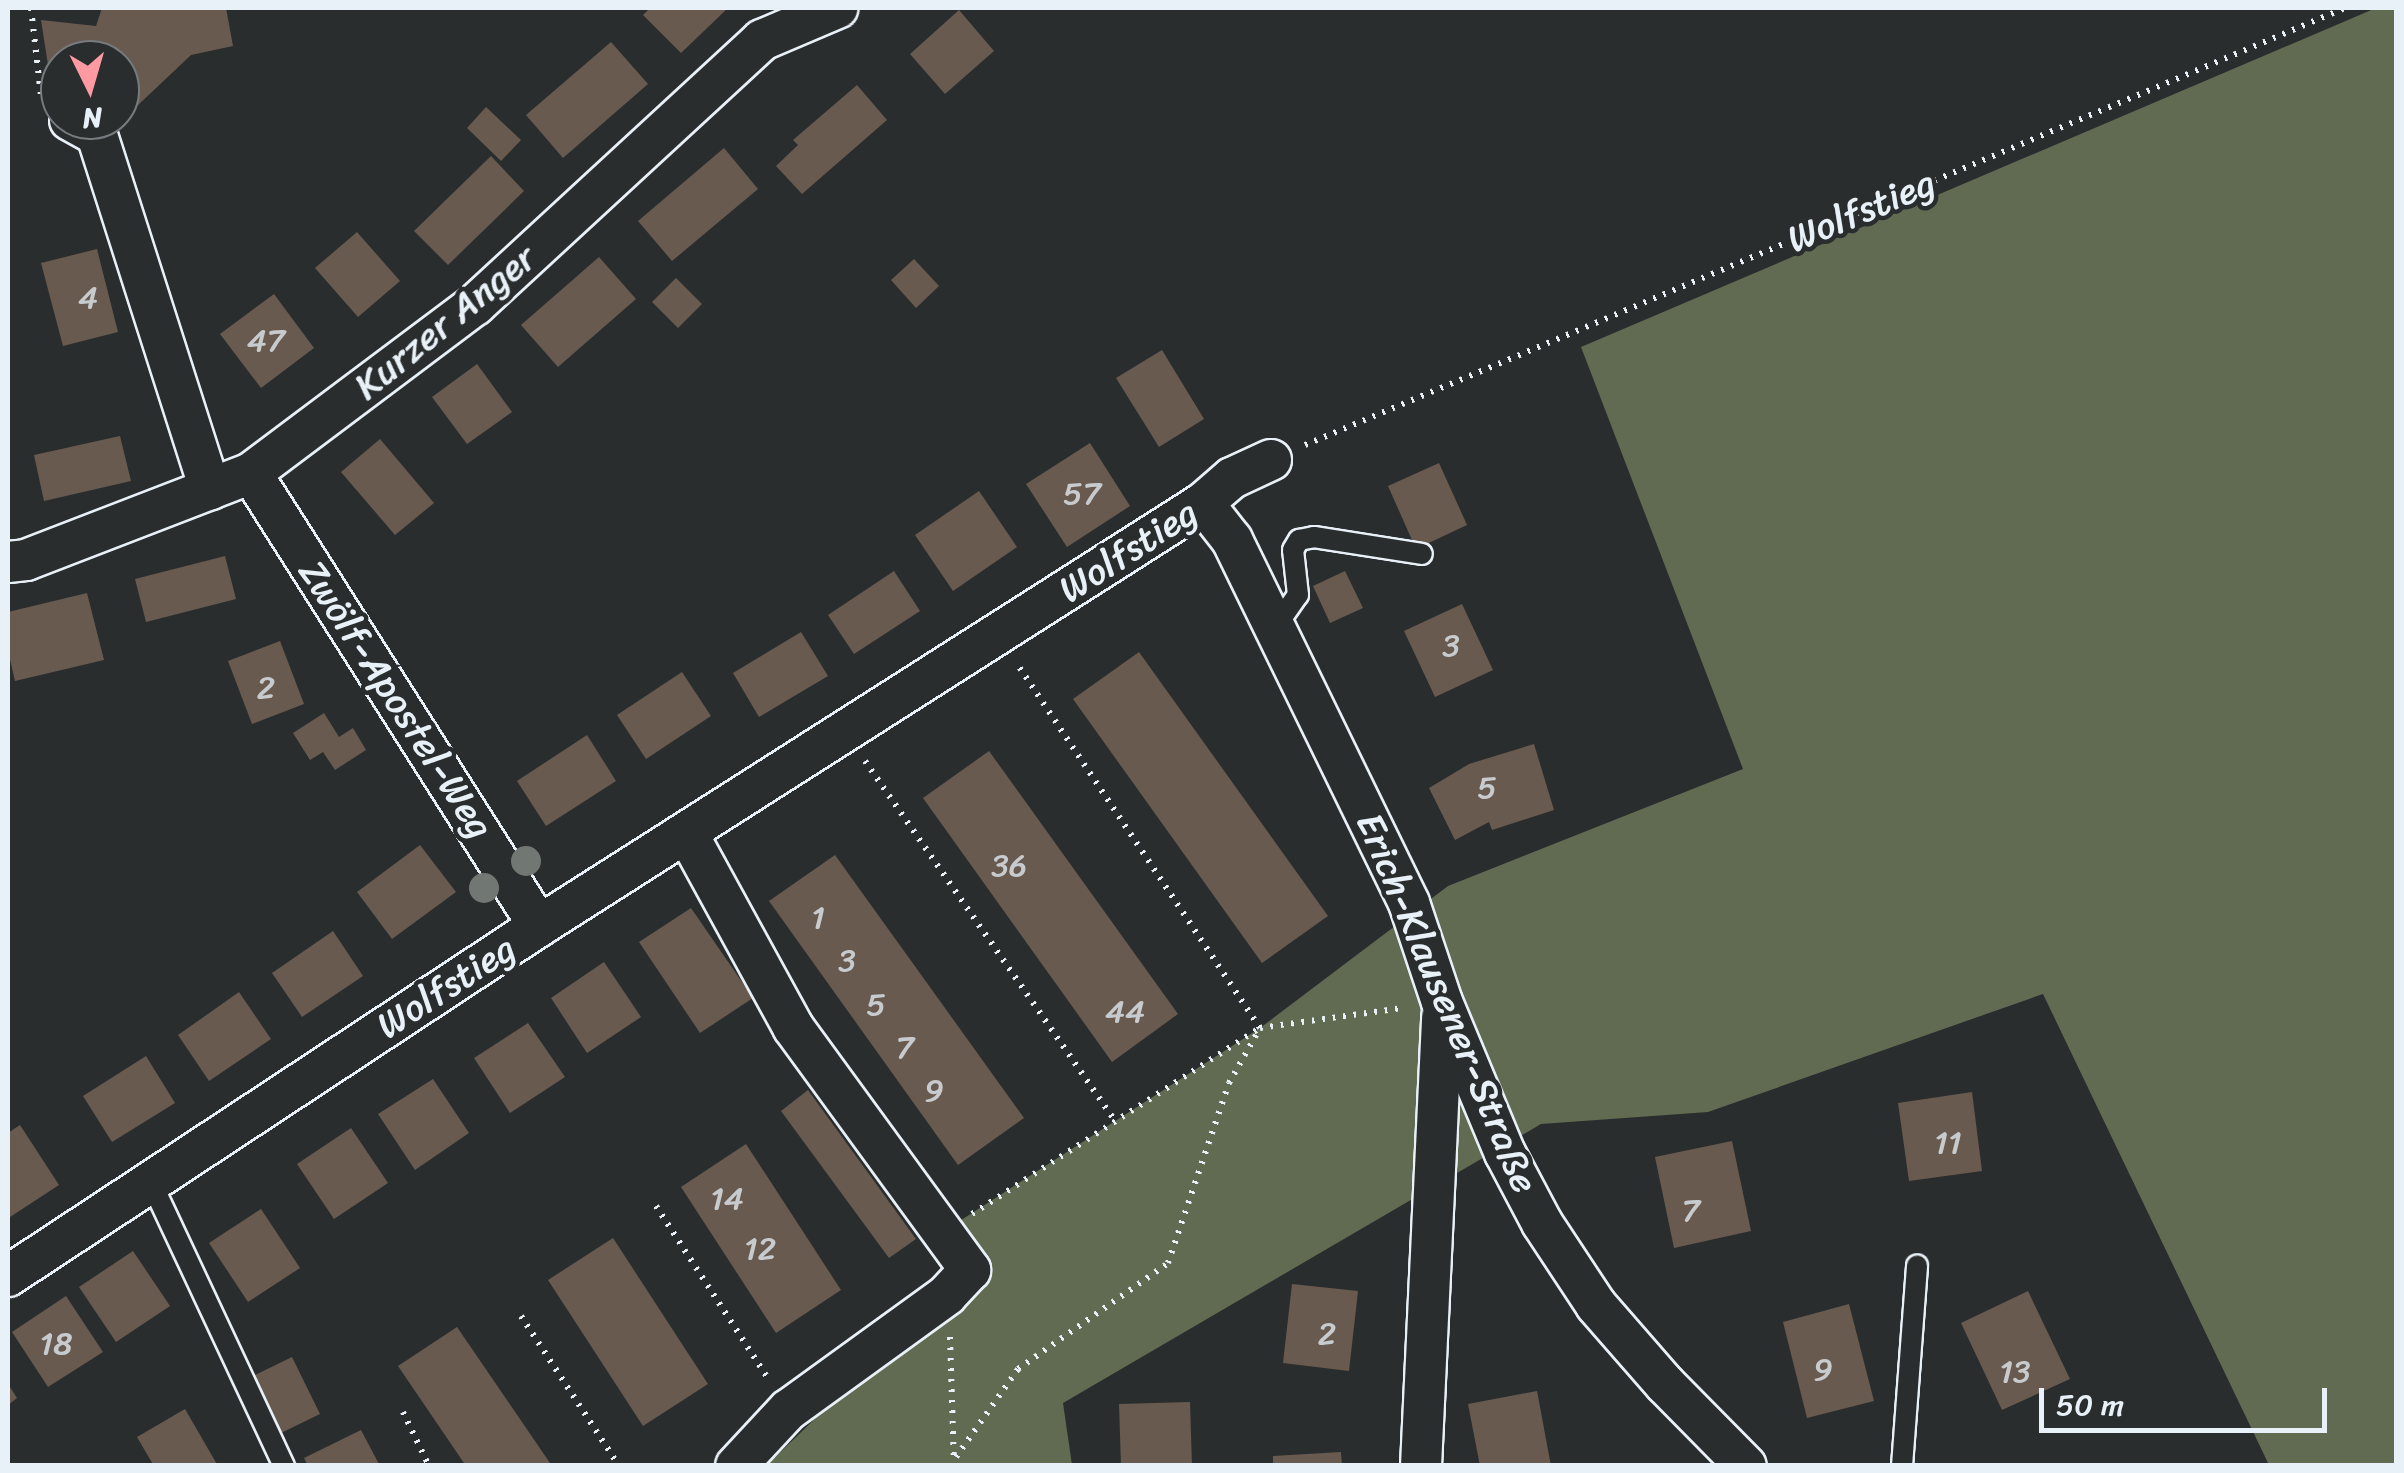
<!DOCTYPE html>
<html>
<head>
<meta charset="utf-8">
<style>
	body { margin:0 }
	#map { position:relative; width:2404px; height:1473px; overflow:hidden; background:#2a2d2e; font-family:Sriracha,sans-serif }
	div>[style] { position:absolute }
	.green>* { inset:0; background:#606b52 }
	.building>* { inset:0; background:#685a4f }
	.path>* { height:6px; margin-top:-3px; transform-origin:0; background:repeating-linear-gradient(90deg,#e8f1f8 0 2.5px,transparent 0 10.5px) }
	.roads { filter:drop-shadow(2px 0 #e8f1f8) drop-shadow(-2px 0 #e8f1f8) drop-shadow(0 2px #e8f1f8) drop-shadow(0 -2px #e8f1f8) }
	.lane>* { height:20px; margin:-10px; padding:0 10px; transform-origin:10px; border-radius:10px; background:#2a2d2e }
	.street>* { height:40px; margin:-20px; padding:0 20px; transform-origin:20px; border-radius:20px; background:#2a2d2e }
	.trees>* { width:30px; height:30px; margin:-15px; border-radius:50%; background:#717874 }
	span { translate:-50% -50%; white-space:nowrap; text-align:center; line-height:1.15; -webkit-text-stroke:9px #2a2d2e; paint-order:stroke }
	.number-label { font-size:32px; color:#c8cbce }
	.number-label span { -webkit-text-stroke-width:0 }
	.street-label { font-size:38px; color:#e8f1f8 }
	.frame { position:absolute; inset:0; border:10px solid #e8f1f8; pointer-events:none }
	.north { position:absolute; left:40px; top:40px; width:100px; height:100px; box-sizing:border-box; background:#2a2d2e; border:2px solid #767b7f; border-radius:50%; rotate:175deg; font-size:28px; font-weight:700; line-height:40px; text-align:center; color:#e8f1f8 }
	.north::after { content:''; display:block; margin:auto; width:35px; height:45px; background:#ff9aa2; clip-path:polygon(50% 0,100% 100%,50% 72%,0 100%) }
	.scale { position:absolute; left:2039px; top:1388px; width:288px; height:45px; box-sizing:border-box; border:5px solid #e8f1f8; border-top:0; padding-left:12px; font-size:30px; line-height:35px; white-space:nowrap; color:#e8f1f8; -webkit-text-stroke:8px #2a2d2e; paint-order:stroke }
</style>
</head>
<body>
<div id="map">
	<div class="green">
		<i style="clip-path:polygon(2376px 8px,2396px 8px,2396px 1465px,2269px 1465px,2043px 994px,1708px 1112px,1541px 1124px,1063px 1403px,1072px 1465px,766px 1466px,969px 1270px,941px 1233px,1260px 1028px,1448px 886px,1743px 769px,1581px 347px)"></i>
	</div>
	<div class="building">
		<i style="clip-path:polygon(102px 8px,226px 8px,233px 46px,191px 55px,118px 124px,113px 120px,120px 120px,120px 60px,60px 60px,60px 75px,48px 65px,41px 20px,96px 26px)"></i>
		<i style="clip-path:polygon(650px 8px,728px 8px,681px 53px,643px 15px)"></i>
		<i style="clip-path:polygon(959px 10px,994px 51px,945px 94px,910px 54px)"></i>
		<i style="clip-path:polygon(611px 42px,648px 84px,563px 158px,526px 115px)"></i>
		<i style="clip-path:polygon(857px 85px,887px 120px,802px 194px,776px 166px,798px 145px,793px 140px)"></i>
		<i style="clip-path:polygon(486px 107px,521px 140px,501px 161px,467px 128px)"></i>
		<i style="clip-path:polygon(724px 148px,758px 189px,672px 261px,638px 221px)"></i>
		<i style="clip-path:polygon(491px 156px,524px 191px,448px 265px,414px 231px)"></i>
		<i style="clip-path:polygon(357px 232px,400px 281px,358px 317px,315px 268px)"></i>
		<i style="clip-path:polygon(97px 249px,118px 332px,63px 346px,41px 263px)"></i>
		<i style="clip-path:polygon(599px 257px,636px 299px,558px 367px,521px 325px)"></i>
		<i style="clip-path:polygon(914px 259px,939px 286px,916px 308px,891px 280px)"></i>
		<i style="clip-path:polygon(676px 278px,702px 304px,678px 328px,652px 302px)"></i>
		<i style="clip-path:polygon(274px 294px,314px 348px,261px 388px,220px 334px)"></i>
		<i style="clip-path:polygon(1162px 350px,1204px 419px,1159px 447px,1116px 378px)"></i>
		<i style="clip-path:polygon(477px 364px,512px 412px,467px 444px,432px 397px)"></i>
		<i style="clip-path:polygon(120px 436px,131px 481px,44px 501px,34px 455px)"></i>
		<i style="clip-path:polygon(380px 439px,434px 503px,395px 535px,341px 472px)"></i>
		<i style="clip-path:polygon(1090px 443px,1130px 506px,1067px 547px,1026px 484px)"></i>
		<i style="clip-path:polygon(1439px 463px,1467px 525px,1416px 549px,1388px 486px)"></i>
		<i style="clip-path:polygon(979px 491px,1017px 547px,953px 591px,915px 535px)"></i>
		<i style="clip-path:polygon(225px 556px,236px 599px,146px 622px,135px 579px)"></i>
		<i style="clip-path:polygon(894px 571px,920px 611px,854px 654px,828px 615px)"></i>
		<i style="clip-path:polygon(1345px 571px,1363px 608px,1330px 623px,1313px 586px)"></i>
		<i style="clip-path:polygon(87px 593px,104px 660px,15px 681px,8px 651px,8px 612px)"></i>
		<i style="clip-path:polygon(1462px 604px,1493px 670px,1435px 697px,1404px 631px)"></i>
		<i style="clip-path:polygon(801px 632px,828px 676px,759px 717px,733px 673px)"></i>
		<i style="clip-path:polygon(280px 641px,304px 704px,252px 724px,228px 661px)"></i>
		<i style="clip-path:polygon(1139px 652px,1328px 916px,1262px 963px,1073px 699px)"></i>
		<i style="clip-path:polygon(682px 672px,711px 716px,646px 759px,617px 715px)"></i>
		<i style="clip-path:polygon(324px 713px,339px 737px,353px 728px,366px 750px,335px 770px,323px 752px,310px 760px,293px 733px)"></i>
		<i style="clip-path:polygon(587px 735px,616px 781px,546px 826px,517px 781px)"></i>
		<i style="clip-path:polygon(1534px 744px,1554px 810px,1492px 830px,1489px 822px,1455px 840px,1429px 788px,1469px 764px)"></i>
		<i style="clip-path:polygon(989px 751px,1178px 1014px,1112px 1062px,923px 798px)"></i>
		<i style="clip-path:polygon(420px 845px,456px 892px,392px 939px,357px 892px)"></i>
		<i style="clip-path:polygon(835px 855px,1024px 1118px,958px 1165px,769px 901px)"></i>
		<i style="clip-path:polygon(691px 908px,753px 998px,700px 1033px,639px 942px)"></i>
		<i style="clip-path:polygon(333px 931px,363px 976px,302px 1017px,272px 973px)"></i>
		<i style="clip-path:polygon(604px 962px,641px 1017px,587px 1053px,551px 998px)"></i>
		<i style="clip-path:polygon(239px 992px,271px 1039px,209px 1081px,178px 1035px)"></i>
		<i style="clip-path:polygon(528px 1023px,565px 1077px,510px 1113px,474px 1058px)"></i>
		<i style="clip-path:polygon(146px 1056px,175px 1103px,112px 1142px,83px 1096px)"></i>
		<i style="clip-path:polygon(433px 1079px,469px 1133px,415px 1170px,378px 1114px)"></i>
		<i style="clip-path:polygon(808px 1090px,916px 1239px,889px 1258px,781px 1111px)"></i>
		<i style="clip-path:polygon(1972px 1092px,1982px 1171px,1909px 1181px,1898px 1103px)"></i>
		<i style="clip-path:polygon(20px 1125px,59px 1185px,10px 1217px,8px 1133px)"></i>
		<i style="clip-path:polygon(351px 1128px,388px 1183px,334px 1219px,297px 1164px)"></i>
		<i style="clip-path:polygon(1732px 1141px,1751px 1231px,1674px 1248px,1655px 1157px)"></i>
		<i style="clip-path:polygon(746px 1144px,841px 1290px,776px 1333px,681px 1187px)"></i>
		<i style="clip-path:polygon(261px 1209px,300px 1268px,248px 1302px,209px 1243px)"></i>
		<i style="clip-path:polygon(613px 1238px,708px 1384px,643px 1426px,548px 1280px)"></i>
		<i style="clip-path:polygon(133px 1251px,170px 1306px,116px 1342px,79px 1287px)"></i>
		<i style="clip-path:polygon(1292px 1284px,1358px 1291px,1349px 1371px,1283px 1363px)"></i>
		<i style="clip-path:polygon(2028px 1291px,2070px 1379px,2002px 1410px,1961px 1323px)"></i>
		<i style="clip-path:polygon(66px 1296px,103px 1352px,48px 1387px,12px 1332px)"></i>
		<i style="clip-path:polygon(1849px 1304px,1874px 1401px,1807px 1418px,1783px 1322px)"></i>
		<i style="clip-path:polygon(457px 1327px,552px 1466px,466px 1466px,398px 1366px)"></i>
		<i style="clip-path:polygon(292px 1357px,320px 1414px,281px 1433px,253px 1376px)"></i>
		<i style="clip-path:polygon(8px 1384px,17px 1398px,8px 1405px)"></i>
		<i style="clip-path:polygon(1537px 1391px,1551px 1466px,1480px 1466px,1468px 1404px)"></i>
		<i style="clip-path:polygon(1190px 1402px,1192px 1466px,1121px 1466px,1119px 1404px)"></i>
		<i style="clip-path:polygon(185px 1409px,218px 1466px,154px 1466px,137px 1437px)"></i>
		<i style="clip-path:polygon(361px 1430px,380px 1466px,308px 1466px,304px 1458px)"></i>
		<i style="clip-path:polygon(1341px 1452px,1342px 1466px,1273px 1466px,1273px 1456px)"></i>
	</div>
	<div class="path">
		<i style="left:31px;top:8px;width:89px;rotate:83.5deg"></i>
		<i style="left:1305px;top:445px;width:1128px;rotate:-22.79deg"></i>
		<i style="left:865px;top:761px;width:438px;rotate:55.2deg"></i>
		<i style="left:656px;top:1206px;width:207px;rotate:57deg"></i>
		<i style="left:972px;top:1214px;width:343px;rotate:-32.9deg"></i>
		<i style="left:1260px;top:1028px;width:435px;rotate:-123.7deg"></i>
		<i style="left:521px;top:1316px;width:179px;rotate:56.8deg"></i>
		<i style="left:950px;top:1337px;width:129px;rotate:88.2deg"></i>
		<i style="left:403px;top:1412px;width:60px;rotate:64.3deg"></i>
		<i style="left:956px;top:1457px;width:108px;rotate:-54.8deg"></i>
		<i style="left:1018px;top:1369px;width:184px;rotate:-35.2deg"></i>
		<i style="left:1168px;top:1263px;width:190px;rotate:-71.3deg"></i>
		<i style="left:1229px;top:1083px;width:63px;rotate:-60.6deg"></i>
		<i style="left:1260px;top:1028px;width:144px;rotate:-8deg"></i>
	</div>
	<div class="roads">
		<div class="lane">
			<i style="left:1276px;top:626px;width:38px;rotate:-55deg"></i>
			<i style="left:1298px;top:595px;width:45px;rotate:-96.3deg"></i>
			<i style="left:1293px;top:550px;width:12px;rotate:-59deg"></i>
			<i style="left:1299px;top:540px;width:15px;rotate:-11deg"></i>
			<i style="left:1314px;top:537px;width:109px;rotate:8.9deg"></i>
			<i style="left:151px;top:1182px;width:314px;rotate:64.9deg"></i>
			<i style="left:1902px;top:1466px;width:201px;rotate:-85.7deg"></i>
		</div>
		<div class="street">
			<i style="left:70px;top:120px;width:31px;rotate:29deg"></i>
			<i style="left:97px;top:135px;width:372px;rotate:72.3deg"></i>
			<i style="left:251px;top:473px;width:537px;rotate:57.55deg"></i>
			<i style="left:1203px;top:503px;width:47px;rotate:51.9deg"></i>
			<i style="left:1232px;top:540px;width:404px;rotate:64deg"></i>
			<i style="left:1409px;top:903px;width:104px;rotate:71.6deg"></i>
			<i style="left:1442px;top:1002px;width:164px;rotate:67.4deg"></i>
			<i style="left:1505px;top:1153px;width:79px;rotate:62.1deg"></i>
			<i style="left:1542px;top:1223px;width:98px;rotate:56.6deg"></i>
			<i style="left:1596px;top:1305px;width:105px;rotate:48.9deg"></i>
			<i style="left:1665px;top:1384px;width:115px;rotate:45.4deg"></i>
			<i style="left:8px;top:562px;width:18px;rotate:-6deg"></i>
			<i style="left:26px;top:560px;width:241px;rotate:-21.1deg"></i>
			<i style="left:251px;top:473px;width:280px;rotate:-36.9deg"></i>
			<i style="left:475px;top:305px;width:391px;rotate:-42.7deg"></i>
			<i style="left:762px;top:40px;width:82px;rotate:-23.1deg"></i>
			<i style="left:688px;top:835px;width:219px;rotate:61.3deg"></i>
			<i style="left:793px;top:1027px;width:301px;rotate:53.9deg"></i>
			<i style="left:970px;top:1270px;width:34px;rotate:133deg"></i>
			<i style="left:947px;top:1295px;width:196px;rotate:144.1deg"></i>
			<i style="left:788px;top:1410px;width:76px;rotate:132.9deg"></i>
			<i style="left:8px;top:1276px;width:636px;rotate:-33.39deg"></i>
			<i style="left:539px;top:926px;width:787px;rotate:-32.5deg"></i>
			<i style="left:1203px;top:503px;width:38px;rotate:-41deg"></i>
			<i style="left:1232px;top:478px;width:43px;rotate:-24.8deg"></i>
			<i style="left:1421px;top:1466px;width:450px;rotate:-87.3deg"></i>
		</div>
	</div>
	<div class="trees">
		<i style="left:526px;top:861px"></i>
		<i style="left:484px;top:888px"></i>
	</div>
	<div class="number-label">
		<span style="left:88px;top:298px">4</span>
		<span style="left:266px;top:341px">47</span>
		<span style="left:1082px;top:494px">57</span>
		<span style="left:1451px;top:646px">3</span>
		<span style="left:266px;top:688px">2</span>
		<span style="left:1487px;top:788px">5</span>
		<span style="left:1009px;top:866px">36</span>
		<span style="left:818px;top:918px">1</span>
		<span style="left:847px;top:961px">3</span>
		<span style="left:876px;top:1005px">5</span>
		<span style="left:1125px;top:1012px">44</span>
		<span style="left:905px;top:1048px">7</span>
		<span style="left:934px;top:1091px">9</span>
		<span style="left:1948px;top:1143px">11</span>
		<span style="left:727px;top:1199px">14</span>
		<span style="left:1691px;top:1211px">7</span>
		<span style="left:760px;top:1249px">12</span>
		<span style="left:1327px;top:1334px">2</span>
		<span style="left:56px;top:1344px">18</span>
		<span style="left:1823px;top:1370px">9</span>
		<span style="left:2015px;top:1372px">13</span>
	</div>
	<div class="street-label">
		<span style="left:1861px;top:211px;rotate:-23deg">Wolfstieg</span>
		<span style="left:445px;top:322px;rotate:-39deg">Kurzer Anger</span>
		<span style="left:1128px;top:551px;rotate:-33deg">Wolfstieg</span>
		<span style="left:396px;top:699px;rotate:57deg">Zwölf-Apostel-Weg</span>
		<span style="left:446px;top:987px;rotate:-33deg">Wolfstieg</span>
		<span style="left:1447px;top:1003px;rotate:67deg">Erich-Klausener-Straße</span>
	</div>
	<div class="frame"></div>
	<div class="north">N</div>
	<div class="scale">50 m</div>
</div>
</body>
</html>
